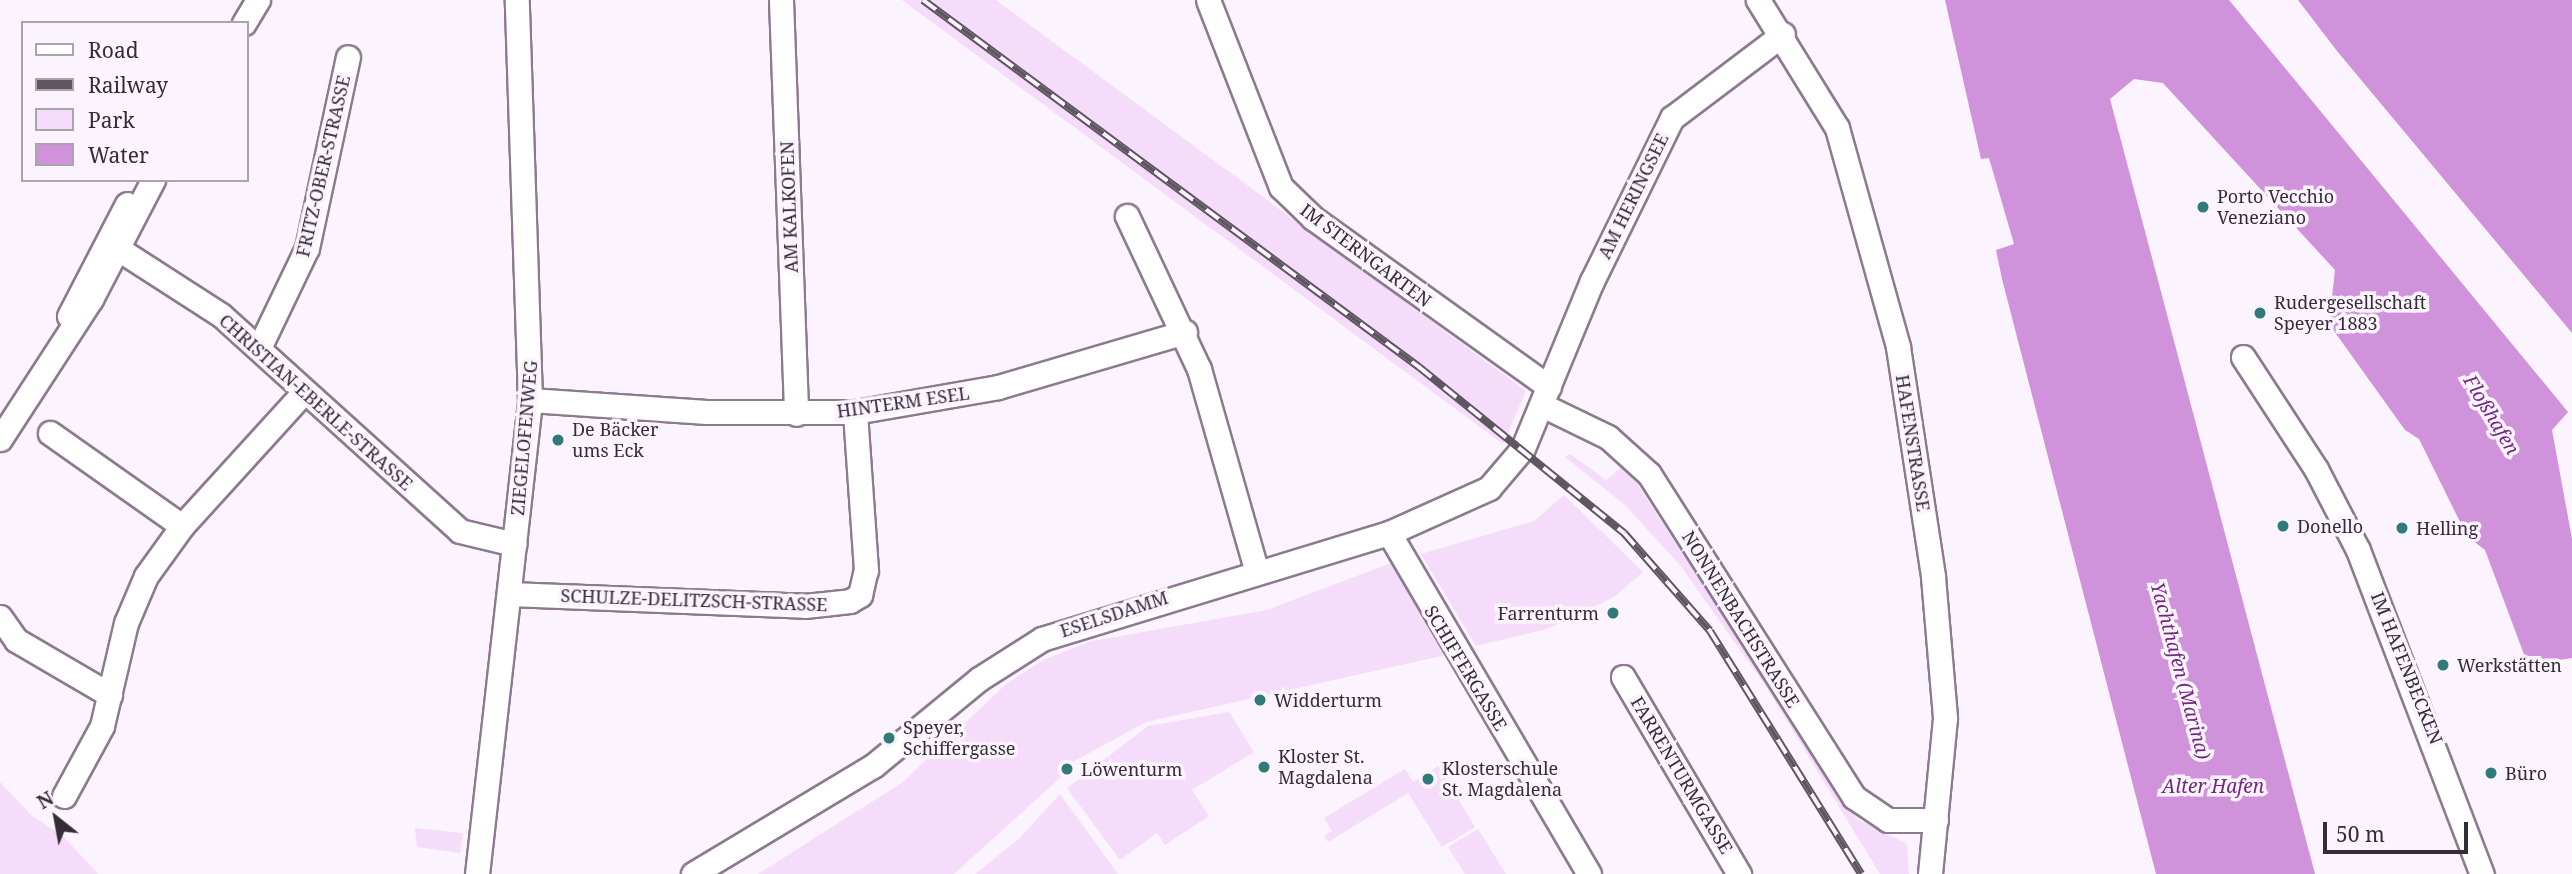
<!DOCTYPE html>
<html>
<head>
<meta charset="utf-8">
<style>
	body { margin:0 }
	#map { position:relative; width:2572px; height:874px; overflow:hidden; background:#fbf3fd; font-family:"Noto Serif",serif }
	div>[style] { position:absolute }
	.green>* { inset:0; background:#f5dcfa }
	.water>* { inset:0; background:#cf92db }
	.roads { filter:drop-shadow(2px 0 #8d7a90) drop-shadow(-2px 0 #8d7a90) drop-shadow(0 2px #8d7a90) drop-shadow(0 -2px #8d7a90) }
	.minor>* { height:23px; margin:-11.5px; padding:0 11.5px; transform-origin:11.5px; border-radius:11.5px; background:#fff }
	.rail>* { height:8px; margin-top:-4px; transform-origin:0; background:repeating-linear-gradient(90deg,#fbf3fd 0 16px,#5e5660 0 32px); box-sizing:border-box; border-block:2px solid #5e5660 }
	.dots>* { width:19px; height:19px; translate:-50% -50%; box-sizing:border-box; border:4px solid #fbf3fd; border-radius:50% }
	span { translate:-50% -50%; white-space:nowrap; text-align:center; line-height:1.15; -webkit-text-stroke:7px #fbf3fd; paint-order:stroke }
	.street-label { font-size:18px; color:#342c36 }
	.poi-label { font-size:18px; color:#342c36 }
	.left { translate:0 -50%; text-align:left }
	.right { translate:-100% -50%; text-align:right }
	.water-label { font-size:19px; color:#70277e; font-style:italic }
	.legend { position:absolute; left:21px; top:21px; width:228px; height:161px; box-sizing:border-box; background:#fbf3fd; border:2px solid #aba3ad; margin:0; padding:9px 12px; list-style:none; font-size:21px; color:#342c36 }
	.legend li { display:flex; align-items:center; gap:14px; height:35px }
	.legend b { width:35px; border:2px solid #aba3ad }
	.north { position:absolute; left:21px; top:783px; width:70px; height:70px; -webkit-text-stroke:5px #fbf3fd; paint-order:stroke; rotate:329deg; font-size:19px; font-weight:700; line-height:28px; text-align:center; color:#342c36 }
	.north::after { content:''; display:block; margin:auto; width:24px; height:32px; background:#342c36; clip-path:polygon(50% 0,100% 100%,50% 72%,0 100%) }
	.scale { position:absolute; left:2323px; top:822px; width:145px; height:32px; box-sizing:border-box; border:4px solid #342c36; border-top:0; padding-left:9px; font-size:21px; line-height:24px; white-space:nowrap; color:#342c36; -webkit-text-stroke:5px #fbf3fd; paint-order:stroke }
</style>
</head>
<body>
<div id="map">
	<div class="green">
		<i style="clip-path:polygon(902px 0,996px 0,1526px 391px,1503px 444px)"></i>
		<i style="clip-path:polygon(1570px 454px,1606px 480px,1622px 467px,1635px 481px,1857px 819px,1907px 844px,1909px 874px,1880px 874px,1765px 685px,1680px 565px,1625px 505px,1565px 457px)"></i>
		<i style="clip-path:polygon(1564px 495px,1643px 572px,1614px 597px,1547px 629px,1476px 646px,1421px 554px,1534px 521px)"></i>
		<i style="clip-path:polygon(1391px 563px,1446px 655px,1146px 722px,1058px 770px,1062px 776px,954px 874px,758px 874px,903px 782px,1006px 684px,1045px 659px,1092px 641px,1267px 610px)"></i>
		<i style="clip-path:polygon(1229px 712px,1254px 752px,1192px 790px,1209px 816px,1165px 845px,1157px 833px,1120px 860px,1067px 788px,1148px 726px)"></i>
		<i style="clip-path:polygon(1438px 766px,1475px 827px,1442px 847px,1408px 793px,1328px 842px,1324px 836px,1332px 831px,1324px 818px,1405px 769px,1413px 782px)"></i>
		<i style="clip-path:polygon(0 782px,32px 816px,63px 836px,98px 874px,0 874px)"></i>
		<i style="clip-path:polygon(1060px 794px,1118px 874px,975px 874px,1019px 839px)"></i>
		<i style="clip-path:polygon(415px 828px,463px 833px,460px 853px,417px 847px)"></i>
		<i style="clip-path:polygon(1478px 829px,1506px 874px,1465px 874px,1448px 847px)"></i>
	</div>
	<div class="water">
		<i style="clip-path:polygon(1945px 0,2229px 0,2568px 412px,2552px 430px,2572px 539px,2572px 658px,2528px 665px,2485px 550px,2467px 536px,2419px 439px,2405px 430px,2329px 324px,2335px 270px,2163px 83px,2134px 79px,2110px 99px,2315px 874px,2156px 874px,2002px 279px,1996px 250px,2014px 244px,1989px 158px,1981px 159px)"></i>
		<i style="clip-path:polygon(2298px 0,2572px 0,2572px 333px,2337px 51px)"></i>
	</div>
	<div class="roads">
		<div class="minor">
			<i style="left:781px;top:0;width:414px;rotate:87.9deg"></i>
			<i style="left:1208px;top:0;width:201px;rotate:68.7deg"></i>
			<i style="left:1281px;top:187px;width:45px;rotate:44.1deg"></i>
			<i style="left:1313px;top:218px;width:290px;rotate:35.6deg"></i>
			<i style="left:1758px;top:0;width:150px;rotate:58.3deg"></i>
			<i style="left:1837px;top:128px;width:227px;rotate:74.4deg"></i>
			<i style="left:1898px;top:347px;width:233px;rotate:81.3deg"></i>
			<i style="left:1933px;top:577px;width:142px;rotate:85.1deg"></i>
			<i style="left:1945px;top:718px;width:157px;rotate:95.5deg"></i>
			<i style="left:244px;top:23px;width:27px;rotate:-59deg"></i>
			<i style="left:1127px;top:216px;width:169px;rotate:64.8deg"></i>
			<i style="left:1199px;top:369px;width:208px;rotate:74.1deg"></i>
			<i style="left:120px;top:250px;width:120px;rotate:32.8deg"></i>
			<i style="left:221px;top:315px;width:322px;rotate:42.1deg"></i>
			<i style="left:460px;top:531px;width:56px;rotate:13.5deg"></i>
			<i style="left:69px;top:316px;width:126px;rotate:-62.6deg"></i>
			<i style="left:259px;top:348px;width:111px;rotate:-64.4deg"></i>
			<i style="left:307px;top:248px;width:195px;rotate:-77.9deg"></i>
			<i style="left:2243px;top:357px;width:134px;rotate:56.9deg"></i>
			<i style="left:2316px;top:469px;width:91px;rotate:62.6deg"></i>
			<i style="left:2358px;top:550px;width:347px;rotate:69.1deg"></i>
			<i style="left:530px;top:400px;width:177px;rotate:3.9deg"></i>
			<i style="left:707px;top:412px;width:148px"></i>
			<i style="left:855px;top:412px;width:145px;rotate:-9.9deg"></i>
			<i style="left:998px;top:387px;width:195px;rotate:-16.4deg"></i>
			<i style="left:1542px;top:405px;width:73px;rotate:25.9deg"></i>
			<i style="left:1608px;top:437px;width:55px;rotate:42.1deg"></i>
			<i style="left:1649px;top:474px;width:383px;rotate:57.6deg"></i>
			<i style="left:1854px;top:797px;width:41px;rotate:34.1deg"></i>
			<i style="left:1888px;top:820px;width:48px"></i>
			<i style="left:50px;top:433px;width:161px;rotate:35.2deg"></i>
			<i style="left:0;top:439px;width:167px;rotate:-57deg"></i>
			<i style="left:91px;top:299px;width:134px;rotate:-62.5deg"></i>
			<i style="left:1389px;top:533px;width:395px;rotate:59.6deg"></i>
			<i style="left:510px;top:594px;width:295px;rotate:2.3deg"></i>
			<i style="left:805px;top:606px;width:45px;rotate:-6.3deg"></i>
			<i style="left:850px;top:601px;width:12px;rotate:-31deg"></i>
			<i style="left:860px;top:595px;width:26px;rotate:-77deg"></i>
			<i style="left:866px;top:570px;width:158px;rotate:-94deg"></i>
			<i style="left:0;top:617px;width:28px;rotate:55deg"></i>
			<i style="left:16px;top:640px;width:109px;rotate:30.3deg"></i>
			<i style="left:1623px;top:677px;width:229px;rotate:59.5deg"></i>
			<i style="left:64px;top:796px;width:80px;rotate:-61.5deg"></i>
			<i style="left:102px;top:726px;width:106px;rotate:-76.9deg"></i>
			<i style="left:126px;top:623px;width:51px;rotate:-66.9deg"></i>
			<i style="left:146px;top:576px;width:62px;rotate:-54.2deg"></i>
			<i style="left:182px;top:526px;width:181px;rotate:-47.7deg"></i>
			<i style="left:477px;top:874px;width:477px;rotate:-83.6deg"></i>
			<i style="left:530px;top:400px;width:400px;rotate:-91.9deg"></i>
			<i style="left:693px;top:874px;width:210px;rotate:-31deg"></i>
			<i style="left:873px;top:766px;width:137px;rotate:-39.4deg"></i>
			<i style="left:979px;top:679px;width:75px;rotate:-32.4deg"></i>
			<i style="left:1042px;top:639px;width:363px;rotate:-17deg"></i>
			<i style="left:1389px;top:533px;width:110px;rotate:-24.2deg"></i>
			<i style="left:1489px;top:488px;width:52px;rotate:-49.6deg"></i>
			<i style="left:1523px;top:448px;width:181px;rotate:-67.6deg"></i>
			<i style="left:1592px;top:281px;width:182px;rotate:-63.9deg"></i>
			<i style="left:1672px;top:118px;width:139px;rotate:-37.1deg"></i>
		</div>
	</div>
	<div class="rail">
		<i style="left:923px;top:0;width:617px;rotate:36.5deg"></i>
		<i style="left:1419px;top:367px;width:264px;rotate:39deg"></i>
		<i style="left:1624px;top:533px;width:130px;rotate:48.7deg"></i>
		<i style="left:1710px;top:631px;width:286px;rotate:58.1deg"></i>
	</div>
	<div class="dots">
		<i style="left:2203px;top:207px;background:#317a7a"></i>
		<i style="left:2260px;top:313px;background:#317a7a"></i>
		<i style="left:558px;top:440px;background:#317a7a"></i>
		<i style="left:2283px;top:526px;background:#317a7a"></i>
		<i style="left:2402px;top:528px;background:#317a7a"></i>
		<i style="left:1613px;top:613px;background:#317a7a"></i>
		<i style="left:2443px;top:665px;background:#317a7a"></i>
		<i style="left:1260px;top:700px;background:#317a7a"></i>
		<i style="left:889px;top:738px;background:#317a7a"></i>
		<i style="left:1264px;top:767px;background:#317a7a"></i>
		<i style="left:1067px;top:769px;background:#317a7a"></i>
		<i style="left:2491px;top:773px;background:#317a7a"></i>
		<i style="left:1428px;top:779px;background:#317a7a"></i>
	</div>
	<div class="street-label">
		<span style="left:323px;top:166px;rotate:-77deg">FRITZ-OBER-STRASSE</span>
		<span style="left:1633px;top:196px;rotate:-64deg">AM HERINGSEE</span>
		<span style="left:789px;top:207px;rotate:-92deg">AM KALKOFEN</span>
		<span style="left:1366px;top:255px;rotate:37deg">IM STERNGARTEN</span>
		<span style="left:316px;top:402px;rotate:42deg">CHRISTIAN-EBERLE-STRASSE</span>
		<span style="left:903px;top:402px;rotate:-8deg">HINTERM ESEL</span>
		<span style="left:524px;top:438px;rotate:-85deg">ZIEGELOFENWEG</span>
		<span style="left:1913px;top:443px;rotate:81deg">HAFENSTRASSE</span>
		<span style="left:694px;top:600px;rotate:2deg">SCHULZE-DELITZSCH-STRASSE</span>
		<span style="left:1114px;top:614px;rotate:-18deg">ESELSDAMM</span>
		<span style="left:1741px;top:619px;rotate:58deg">NONNENBACHSTRASSE</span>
		<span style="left:1466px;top:668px;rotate:59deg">SCHIFFERGASSE</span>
		<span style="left:2407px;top:668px;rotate:68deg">IM HAFENBECKEN</span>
		<span style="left:1682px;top:775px;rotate:59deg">FARRENTURMGASSE</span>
	</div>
	<div class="poi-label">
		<span class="left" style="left:2217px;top:207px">Porto Vecchio<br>Veneziano</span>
		<span class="left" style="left:2274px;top:313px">Rudergesellschaft<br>Speyer 1883</span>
		<span class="left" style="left:572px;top:440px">De Bäcker<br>ums Eck</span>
		<span class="left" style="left:2297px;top:526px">Donello</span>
		<span class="left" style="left:2416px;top:528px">Helling</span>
		<span class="right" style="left:1599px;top:613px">Farrenturm</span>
		<span class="left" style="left:2457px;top:665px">Werkstätten</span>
		<span class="left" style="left:1274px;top:700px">Widderturm</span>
		<span class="left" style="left:903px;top:738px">Speyer,<br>Schiffergasse</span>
		<span class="left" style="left:1278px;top:767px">Kloster St.<br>Magdalena</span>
		<span class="left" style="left:1081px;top:769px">Löwenturm</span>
		<span class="left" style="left:1442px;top:779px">Klosterschule<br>St. Magdalena</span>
		<span class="left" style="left:2505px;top:773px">Büro</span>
	</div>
	<div class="water-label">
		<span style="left:2491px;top:415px;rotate:59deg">Floßhafen</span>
		<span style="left:2180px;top:671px;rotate:75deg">Yachthafen (Marina)</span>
		<span style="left:2213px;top:787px">Alter Hafen</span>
	</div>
	<ul class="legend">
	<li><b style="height:9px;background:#fff"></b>Road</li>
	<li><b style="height:9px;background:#5e5660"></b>Railway</li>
	<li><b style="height:19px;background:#f5dcfa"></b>Park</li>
	<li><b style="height:19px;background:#cf92db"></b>Water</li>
	</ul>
	<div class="north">N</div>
	<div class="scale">50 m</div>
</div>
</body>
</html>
